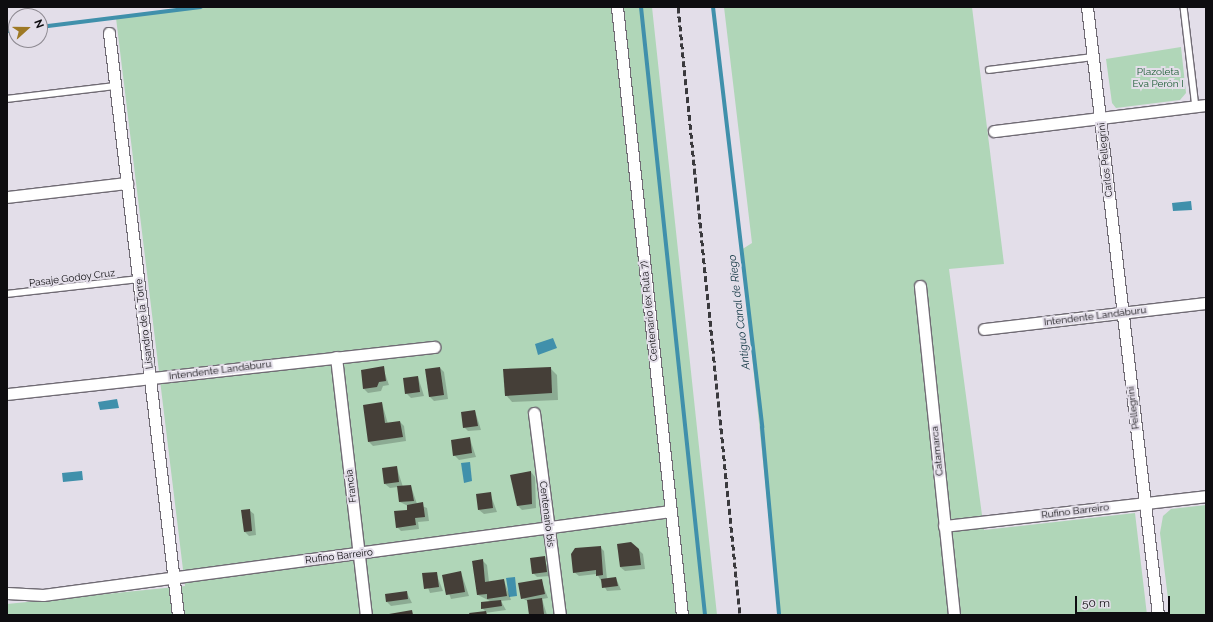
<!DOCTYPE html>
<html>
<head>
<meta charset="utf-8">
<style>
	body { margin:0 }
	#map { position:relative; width:1213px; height:622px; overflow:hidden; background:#e3dee9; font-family:Raleway,sans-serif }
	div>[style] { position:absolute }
	.green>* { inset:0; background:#b0d6b8 }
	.water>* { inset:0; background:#4090ab }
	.shadow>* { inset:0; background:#0003 }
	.stream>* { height:4px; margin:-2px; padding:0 2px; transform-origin:2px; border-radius:2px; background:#4090ab }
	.building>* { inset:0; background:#453f38 }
	.roads { filter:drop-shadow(1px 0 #706b74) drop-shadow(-1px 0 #706b74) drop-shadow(0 1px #706b74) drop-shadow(0 -1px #706b74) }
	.lane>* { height:5.5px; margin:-2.75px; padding:0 2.75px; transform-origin:2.75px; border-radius:2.75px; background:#fff }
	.street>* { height:11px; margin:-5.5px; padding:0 5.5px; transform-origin:5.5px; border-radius:5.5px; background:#fff }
	.rail>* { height:3px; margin-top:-1.5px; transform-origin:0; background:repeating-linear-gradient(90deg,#3a393d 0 6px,transparent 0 9px) }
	span { translate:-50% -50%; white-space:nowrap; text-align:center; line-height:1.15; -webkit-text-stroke:4px #e3dee9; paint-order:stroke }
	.park-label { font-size:10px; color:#195a31 }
	.street-label { font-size:10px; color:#0e0d10 }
	.water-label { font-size:11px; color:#0f3441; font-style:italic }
	.frame { position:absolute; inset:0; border:8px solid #0e0d10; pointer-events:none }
	.north { position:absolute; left:8px; top:8px; width:40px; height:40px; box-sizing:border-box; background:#e3dee9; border:1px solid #8e8a92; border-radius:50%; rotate:69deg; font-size:11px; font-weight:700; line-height:16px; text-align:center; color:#0e0d10 }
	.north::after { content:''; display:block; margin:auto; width:14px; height:18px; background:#9e7925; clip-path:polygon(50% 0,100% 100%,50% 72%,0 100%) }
	.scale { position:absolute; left:1075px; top:596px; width:95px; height:18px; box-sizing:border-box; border:2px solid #0e0d10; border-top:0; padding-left:5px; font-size:12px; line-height:14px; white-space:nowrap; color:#0e0d10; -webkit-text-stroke:3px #e3dee9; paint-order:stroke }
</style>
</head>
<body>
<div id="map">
	<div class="green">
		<i style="clip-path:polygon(188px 7px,652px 7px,717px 615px,7px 615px,7px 604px,185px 586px,116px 18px)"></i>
		<i style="clip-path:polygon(724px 7px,972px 7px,1004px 264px,949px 269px,984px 530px,1135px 513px,1147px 615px,779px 615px,741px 250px,752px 243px)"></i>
		<i style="clip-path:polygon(1181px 47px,1186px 93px,1180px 100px,1116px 108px,1112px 103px,1106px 59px)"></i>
		<i style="clip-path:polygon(1206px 505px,1206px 615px,1170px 615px,1160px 533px,1163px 516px,1171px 509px)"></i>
	</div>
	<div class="water">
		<i style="clip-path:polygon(1191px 201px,1192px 210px,1173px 211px,1172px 203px)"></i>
		<i style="clip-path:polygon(553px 338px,557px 348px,538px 355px,535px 344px)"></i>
		<i style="clip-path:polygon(117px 399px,119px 408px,100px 410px,98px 402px)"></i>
		<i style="clip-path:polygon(470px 462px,472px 481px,464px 483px,461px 463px)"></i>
		<i style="clip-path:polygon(82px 471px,83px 480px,63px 482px,62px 473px)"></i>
		<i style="clip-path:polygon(515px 577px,517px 596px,509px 597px,506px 578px)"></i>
	</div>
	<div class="shadow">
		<i style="clip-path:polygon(383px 368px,389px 385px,383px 386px,381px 391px,368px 393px,364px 389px)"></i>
		<i style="clip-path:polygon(440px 368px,444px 372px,448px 399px,434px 401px,430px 397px,426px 370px)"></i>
		<i style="clip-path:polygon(550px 368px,557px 375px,558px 400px,512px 402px,506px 395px)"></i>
		<i style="clip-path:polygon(418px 377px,424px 396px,411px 398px,406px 393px)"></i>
		<i style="clip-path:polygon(382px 403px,388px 424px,400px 422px,404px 426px,406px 441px,373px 446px,369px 442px)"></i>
		<i style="clip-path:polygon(475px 411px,481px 430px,468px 431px,464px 427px)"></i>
		<i style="clip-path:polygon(470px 439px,476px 457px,459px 460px,454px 455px)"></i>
		<i style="clip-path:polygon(397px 468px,403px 487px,411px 486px,417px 504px,427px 508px,429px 521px,418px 522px,419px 529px,401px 531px,397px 527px,408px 510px,408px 506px,400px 502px,398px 487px,390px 488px,385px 484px)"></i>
		<i style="clip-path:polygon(531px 472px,535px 477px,536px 508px,522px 510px,518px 506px,511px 475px)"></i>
		<i style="clip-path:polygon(490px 493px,497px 512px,484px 514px,479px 510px)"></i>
		<i style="clip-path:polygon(249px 510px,254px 514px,256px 535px,249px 536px,245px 532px,242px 511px)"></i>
		<i style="clip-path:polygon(631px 543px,643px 554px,645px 569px,625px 571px,620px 567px)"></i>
		<i style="clip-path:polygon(600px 547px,604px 551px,607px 579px,616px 578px,621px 590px,607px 591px,597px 574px,579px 576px,574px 572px)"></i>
		<i style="clip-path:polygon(544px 557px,550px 576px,537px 577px,533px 573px)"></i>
		<i style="clip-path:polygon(482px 560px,487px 565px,489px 582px,504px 580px,511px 600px,501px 601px,506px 610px,471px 615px,486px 612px,482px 608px,492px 602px,478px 595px,474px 561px)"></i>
		<i style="clip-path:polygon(461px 572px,469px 596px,451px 599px,443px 576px)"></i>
		<i style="clip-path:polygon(436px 573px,443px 591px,430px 593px,423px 574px)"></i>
		<i style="clip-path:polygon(541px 580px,548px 598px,542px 599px,547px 615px,530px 615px,529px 602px,522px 598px)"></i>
		<i style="clip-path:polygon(407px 593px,412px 603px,391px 606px,387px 602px)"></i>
	</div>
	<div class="stream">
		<i style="left:641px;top:7px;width:611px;rotate:83.99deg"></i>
		<i style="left:713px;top:7px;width:423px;rotate:83.3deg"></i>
		<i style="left:762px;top:427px;width:189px;rotate:84.8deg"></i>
		<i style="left:40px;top:27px;width:162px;rotate:-7.1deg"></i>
		<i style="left:7px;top:31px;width:9px;rotate:-6deg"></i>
	</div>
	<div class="building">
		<i style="clip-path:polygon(384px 366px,386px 381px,379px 382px,377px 387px,363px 389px,361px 370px)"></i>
		<i style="clip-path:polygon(440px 367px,444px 395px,429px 397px,425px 369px)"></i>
		<i style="clip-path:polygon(551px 367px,552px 393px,505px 396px,503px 369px)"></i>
		<i style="clip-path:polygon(418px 376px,420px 392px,405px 394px,403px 378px)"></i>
		<i style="clip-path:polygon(382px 402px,385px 423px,400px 421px,403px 437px,368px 442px,363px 405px)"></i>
		<i style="clip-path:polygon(475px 410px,478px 426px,463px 428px,461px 412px)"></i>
		<i style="clip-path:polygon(470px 437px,472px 453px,453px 456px,451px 440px)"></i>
		<i style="clip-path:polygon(397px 466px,399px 482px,384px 484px,382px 468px)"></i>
		<i style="clip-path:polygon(531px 471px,532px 504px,517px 506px,510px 475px)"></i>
		<i style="clip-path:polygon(411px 485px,414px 501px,399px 502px,397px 486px)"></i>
		<i style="clip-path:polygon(491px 492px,493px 508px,478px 510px,476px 494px)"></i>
		<i style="clip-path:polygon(423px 502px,425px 517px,415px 518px,416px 525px,396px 528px,394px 511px,407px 510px,407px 505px)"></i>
		<i style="clip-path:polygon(250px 509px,252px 531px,244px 532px,241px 510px)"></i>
		<i style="clip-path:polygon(631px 542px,639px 549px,641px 565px,620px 567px,617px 544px)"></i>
		<i style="clip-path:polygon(601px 546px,603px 575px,596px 576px,596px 570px,573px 573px,571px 554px,575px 548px)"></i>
		<i style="clip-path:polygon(545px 556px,547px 572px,532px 574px,530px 558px)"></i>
		<i style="clip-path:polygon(483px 559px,485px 582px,504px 579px,507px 596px,487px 599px,487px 594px,477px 595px,472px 561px)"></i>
		<i style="clip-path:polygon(461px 571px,465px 592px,446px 595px,442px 575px)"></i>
		<i style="clip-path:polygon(437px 572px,439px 587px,424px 589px,422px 573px)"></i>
		<i style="clip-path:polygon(616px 577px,618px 586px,602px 588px,601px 579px)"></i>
		<i style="clip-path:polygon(542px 579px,545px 594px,521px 599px,518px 583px)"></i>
		<i style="clip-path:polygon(407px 591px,408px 599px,386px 602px,385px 594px)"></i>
		<i style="clip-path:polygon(542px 598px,544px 614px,529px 615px,527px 600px)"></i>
		<i style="clip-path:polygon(501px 600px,502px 606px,481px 609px,481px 602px)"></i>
		<i style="clip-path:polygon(412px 610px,413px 615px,390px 615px,389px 614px)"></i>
		<i style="clip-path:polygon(486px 611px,487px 615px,470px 615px,469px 613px)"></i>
	</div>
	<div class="roads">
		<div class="lane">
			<i style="left:1184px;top:7px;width:101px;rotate:83.2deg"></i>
			<i style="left:989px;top:70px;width:106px;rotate:-7.1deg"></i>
			<i style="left:7px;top:99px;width:110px;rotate:-6.8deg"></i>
			<i style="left:7px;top:294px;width:132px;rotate:-6.5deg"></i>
		</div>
		<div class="street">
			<i style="left:617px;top:7px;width:611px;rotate:83.9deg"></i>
			<i style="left:1087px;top:7px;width:612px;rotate:83.34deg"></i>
			<i style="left:109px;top:33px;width:586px;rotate:83.24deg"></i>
			<i style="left:994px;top:131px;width:214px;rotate:-7deg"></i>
			<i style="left:7px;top:197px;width:121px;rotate:-6.7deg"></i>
			<i style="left:920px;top:286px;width:331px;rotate:84.1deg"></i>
			<i style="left:984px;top:329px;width:224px;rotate:-6.7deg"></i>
			<i style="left:336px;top:357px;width:260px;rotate:83.4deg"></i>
			<i style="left:7px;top:394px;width:430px;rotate:-6.3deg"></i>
			<i style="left:534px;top:413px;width:204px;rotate:82.7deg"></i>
			<i style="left:944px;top:526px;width:264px;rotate:-6.5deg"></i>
			<i style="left:7px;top:593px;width:36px;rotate:3deg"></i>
			<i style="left:43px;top:595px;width:633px;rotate:-7.63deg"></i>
		</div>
	</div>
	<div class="rail">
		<i style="left:678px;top:7px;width:611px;rotate:84.18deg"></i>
	</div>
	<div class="park-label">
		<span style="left:1158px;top:77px">Plazoleta<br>Eva Perón I</span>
	</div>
	<div class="street-label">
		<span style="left:1105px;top:160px;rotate:-96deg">Carlos Pellegrini</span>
		<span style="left:72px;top:278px;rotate:-7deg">Pasaje Godoy Cruz</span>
		<span style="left:649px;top:311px;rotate:-96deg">Centenario (ex Ruta 7)</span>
		<span style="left:1095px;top:316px;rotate:-7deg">Intendente Landáburu</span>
		<span style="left:144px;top:324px;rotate:-97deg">Lisandro de la Torre</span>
		<span style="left:220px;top:370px;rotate:-7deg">Intendente Landáburu</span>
		<span style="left:1133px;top:408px;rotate:-97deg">Pellegrini</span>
		<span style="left:937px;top:451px;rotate:-96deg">Catamarca</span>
		<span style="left:351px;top:486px;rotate:-97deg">Francia</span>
		<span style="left:1075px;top:511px;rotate:-7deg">Rufino Barreiro</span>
		<span style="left:547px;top:514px;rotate:83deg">Centenario bis</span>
		<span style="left:339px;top:556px;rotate:-7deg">Rufino Barreiro</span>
	</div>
	<div class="water-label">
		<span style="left:740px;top:312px;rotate:-97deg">Antiguo Canal de Riego</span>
	</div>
	<div class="frame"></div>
	<div class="north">N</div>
	<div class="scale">50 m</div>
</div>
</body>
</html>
